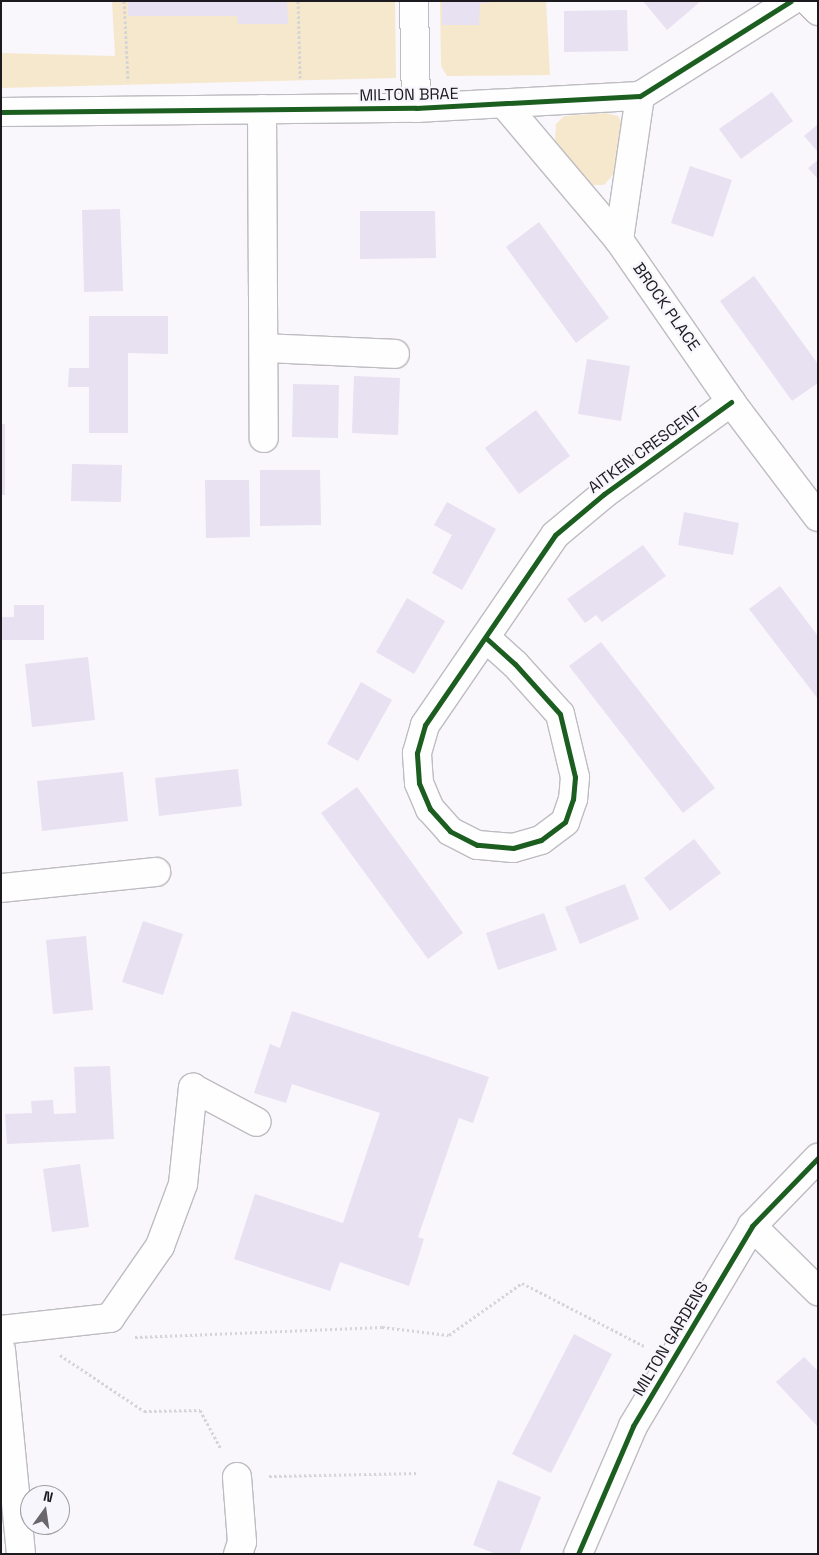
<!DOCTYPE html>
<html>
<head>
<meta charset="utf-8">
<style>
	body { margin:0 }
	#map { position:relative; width:819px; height:1555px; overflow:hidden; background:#f9f7fc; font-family:"Space Grotesk",sans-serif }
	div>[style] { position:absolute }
	.green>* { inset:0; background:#f5e8cd }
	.building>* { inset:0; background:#e7e1f1 }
	.path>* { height:3px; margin-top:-1.5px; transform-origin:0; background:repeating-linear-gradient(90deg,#d5d5d6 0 2.5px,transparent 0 5px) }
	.roads { filter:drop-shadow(1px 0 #bebcc1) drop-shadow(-1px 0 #bebcc1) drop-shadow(0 1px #bebcc1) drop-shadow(0 -1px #bebcc1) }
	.street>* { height:28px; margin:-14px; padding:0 14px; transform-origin:14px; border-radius:14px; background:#fefeff }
	.primary>* { height:28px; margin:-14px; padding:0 14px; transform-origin:14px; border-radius:14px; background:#fefeff }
	.cycleway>* { height:5px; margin:-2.5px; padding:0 2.5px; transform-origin:2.5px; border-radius:2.5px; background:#1b5e20 }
	span { translate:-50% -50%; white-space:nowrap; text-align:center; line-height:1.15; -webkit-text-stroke:4.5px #f8f6fd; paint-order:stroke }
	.street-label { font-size:16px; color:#1c191f }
	.frame { position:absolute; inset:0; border:2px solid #1c191f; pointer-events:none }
	.north { position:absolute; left:20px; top:1485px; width:50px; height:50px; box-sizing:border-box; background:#f8f6fd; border:1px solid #a09ea4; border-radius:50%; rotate:14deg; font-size:14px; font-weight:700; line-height:20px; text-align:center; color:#1c191f }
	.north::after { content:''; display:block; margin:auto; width:18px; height:22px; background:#69676c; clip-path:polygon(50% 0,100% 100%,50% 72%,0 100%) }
</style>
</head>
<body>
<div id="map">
	<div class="green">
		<i style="clip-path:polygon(112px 1px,395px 1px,396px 78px,1px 88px,1px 53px,115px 56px)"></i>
		<i style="clip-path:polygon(440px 1px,546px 1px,550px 75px,447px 76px,441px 66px)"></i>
		<i style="clip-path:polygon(605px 113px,618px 116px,626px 129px,617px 170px,604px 185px,586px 185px,562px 160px,555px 140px,556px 124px,564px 116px)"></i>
	</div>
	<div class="building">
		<i style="clip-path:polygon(128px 1px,287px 1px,288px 24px,238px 24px,237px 16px,128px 16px)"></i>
		<i style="clip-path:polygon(442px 1px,490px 1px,490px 3px,480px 3px,479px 25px,442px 25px)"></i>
		<i style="clip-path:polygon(643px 1px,701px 1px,667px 30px)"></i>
		<i style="clip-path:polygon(627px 10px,628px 51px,564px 52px,564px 11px)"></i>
		<i style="clip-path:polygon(772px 92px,793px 121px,741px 159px,719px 129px)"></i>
		<i style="clip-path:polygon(818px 124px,818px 152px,804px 136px)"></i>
		<i style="clip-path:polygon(818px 160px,818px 179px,808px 168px)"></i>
		<i style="clip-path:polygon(690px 166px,732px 180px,713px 237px,671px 223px)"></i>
		<i style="clip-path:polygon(120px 209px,123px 291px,84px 292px,82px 210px)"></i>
		<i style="clip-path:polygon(360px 211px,435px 211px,436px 258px,360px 259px)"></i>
		<i style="clip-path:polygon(539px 222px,609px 318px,576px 343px,506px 247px)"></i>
		<i style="clip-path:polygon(754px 276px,818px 364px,818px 383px,792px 401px,720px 301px)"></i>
		<i style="clip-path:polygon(89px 316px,168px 316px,168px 354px,128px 353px,128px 433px,89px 433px,89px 387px,68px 387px,69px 368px,89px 368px)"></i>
		<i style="clip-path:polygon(587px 359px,630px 366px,621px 421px,578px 414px)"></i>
		<i style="clip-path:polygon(354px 376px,400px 378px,398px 435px,352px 433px)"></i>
		<i style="clip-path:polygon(293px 384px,339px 385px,338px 438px,292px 437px)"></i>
		<i style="clip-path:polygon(536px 410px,570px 456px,519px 494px,485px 448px)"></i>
		<i style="clip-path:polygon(1px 424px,5px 424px,5px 495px,1px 495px)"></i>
		<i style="clip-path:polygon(72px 464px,122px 465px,121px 502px,71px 501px)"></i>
		<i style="clip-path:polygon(260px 470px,320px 470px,321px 525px,260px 526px)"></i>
		<i style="clip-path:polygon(205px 480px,249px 480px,250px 537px,206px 538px)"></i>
		<i style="clip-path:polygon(447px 502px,496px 529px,462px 590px,432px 573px,452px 535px,434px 525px)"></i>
		<i style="clip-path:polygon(684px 512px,739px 523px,733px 555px,678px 545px)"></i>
		<i style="clip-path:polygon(643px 545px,666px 576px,602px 622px,596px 615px,585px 623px,567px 599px)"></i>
		<i style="clip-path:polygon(780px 586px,818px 636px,818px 699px,749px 609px)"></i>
		<i style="clip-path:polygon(407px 598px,445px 621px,414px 674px,376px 652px)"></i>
		<i style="clip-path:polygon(14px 605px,44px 605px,44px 640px,1px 640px,1px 617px,14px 617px)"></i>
		<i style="clip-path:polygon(601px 642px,715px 788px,683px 813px,569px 666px)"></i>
		<i style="clip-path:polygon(88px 657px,95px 720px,32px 727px,25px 664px)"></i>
		<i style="clip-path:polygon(361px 682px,392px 700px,358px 761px,327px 744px)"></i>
		<i style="clip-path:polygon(238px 769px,242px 806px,159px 816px,155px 778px)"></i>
		<i style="clip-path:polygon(123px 772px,128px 821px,42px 831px,37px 781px)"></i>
		<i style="clip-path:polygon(357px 787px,463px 933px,428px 959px,321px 813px)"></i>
		<i style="clip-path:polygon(694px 839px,721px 873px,670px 911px,644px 878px)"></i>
		<i style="clip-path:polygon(625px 884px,639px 919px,580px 944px,565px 907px)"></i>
		<i style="clip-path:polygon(544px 913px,557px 950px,498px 970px,486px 933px)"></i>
		<i style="clip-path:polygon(143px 921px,183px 934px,163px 995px,122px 982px)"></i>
		<i style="clip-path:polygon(86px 936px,93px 1010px,53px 1014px,46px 940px)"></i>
		<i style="clip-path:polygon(292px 1011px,489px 1077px,473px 1123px,459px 1118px,418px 1237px,424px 1239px,409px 1286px,340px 1262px,330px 1291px,234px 1259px,255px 1194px,343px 1223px,380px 1113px,292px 1084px,286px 1103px,254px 1093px,270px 1044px,280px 1048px)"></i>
		<i style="clip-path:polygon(110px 1066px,114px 1139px,7px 1144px,5px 1114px,32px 1113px,31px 1101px,53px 1100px,54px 1114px,76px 1113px,74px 1067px)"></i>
		<i style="clip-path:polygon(80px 1164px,89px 1227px,52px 1232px,43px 1169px)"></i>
		<i style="clip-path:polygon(574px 1334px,612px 1354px,551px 1473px,512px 1454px)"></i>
		<i style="clip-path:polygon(804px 1357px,818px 1371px,818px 1427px,776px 1382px)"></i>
		<i style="clip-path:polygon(498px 1480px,541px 1497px,519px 1554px,496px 1554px,473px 1545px)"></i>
	</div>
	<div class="path">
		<i style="left:124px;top:1px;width:80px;rotate:87.1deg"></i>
		<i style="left:298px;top:1px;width:77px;rotate:88.5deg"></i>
		<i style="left:135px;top:1337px;width:247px;rotate:-2.3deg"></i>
		<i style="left:382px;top:1327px;width:67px;rotate:6.8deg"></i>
		<i style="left:449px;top:1335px;width:90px;rotate:-35.5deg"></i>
		<i style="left:522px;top:1283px;width:137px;rotate:27.3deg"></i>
		<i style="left:60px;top:1355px;width:101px;rotate:33.7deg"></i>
		<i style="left:144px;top:1411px;width:56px;rotate:-1deg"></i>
		<i style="left:200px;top:1410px;width:44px;rotate:61.7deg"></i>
		<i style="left:269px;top:1476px;width:149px;rotate:-1.2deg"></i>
	</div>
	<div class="roads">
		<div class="street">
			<i style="left:414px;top:1px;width:107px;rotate:88.9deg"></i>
			<i style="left:808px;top:1px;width:14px;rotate:45deg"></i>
			<i style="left:505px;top:105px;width:177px;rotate:49.8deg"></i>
			<i style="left:619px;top:240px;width:197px;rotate:55.3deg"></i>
			<i style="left:731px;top:402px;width:144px;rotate:52.9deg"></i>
			<i style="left:262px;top:109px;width:329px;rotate:89.7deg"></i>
			<i style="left:1px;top:112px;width:415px;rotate:-0.6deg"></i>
			<i style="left:416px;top:108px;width:224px;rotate:-3.1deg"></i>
			<i style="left:640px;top:96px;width:178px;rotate:-32.2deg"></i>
			<i style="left:619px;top:240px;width:146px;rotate:-81.7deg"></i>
			<i style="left:264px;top:348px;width:131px;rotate:2.6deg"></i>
			<i style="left:486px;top:638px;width:39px;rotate:42deg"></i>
			<i style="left:515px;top:664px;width:67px;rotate:48deg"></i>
			<i style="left:560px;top:714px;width:65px;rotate:76.6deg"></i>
			<i style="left:575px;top:777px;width:22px;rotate:95deg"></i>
			<i style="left:573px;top:799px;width:24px;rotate:109deg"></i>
			<i style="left:565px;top:822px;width:30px;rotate:143deg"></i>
			<i style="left:541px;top:840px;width:29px;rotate:164deg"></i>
			<i style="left:513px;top:848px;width:36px;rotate:-175deg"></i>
			<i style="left:477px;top:845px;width:30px;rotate:-153deg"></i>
			<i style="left:450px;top:831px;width:30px;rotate:-132deg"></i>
			<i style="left:430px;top:809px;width:28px;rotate:-113deg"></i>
			<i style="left:419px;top:783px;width:30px;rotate:-94deg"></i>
			<i style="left:417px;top:753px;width:29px;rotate:-74deg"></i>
			<i style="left:425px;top:725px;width:230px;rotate:-55.6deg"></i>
			<i style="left:555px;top:535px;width:64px;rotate:-39.9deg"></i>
			<i style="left:604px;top:494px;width:157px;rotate:-35.9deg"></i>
			<i style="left:1px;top:888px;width:156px;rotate:-5.9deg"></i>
			<i style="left:752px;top:1226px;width:93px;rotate:44.6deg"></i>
			<i style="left:1px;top:1330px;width:110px;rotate:-6.3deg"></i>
			<i style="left:110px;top:1318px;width:88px;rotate:-55.2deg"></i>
			<i style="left:160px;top:1246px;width:66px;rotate:-69.6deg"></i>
			<i style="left:183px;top:1184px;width:97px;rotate:-84.1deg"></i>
			<i style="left:193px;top:1088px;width:72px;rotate:28deg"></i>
			<i style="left:237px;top:1477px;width:65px;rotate:85.6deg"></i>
			<i style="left:242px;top:1542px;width:13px;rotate:108deg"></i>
			<i style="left:578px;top:1554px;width:139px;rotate:-66.7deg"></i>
			<i style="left:633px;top:1426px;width:233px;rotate:-59.2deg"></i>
			<i style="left:752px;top:1226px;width:95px;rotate:-45.9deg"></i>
		</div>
		<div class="primary">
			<i style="left:1px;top:1350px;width:205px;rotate:84.4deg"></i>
		</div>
	</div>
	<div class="cycleway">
		<i style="left:1px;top:112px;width:415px;rotate:-0.6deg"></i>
		<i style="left:416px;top:108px;width:224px;rotate:-3.1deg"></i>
		<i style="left:640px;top:96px;width:178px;rotate:-32.2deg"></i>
		<i style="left:486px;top:638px;width:39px;rotate:42deg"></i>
		<i style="left:515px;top:664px;width:67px;rotate:48deg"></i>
		<i style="left:560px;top:714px;width:65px;rotate:76.6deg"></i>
		<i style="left:575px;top:777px;width:22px;rotate:95deg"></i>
		<i style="left:573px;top:799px;width:24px;rotate:109deg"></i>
		<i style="left:565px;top:822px;width:30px;rotate:143deg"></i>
		<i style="left:541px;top:840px;width:29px;rotate:164deg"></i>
		<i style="left:513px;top:848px;width:36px;rotate:-175deg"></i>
		<i style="left:477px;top:845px;width:30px;rotate:-153deg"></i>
		<i style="left:450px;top:831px;width:30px;rotate:-132deg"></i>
		<i style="left:430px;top:809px;width:28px;rotate:-113deg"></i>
		<i style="left:419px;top:783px;width:30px;rotate:-94deg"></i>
		<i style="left:417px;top:753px;width:29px;rotate:-74deg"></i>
		<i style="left:425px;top:725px;width:230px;rotate:-55.6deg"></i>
		<i style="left:555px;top:535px;width:64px;rotate:-39.9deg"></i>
		<i style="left:604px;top:494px;width:157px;rotate:-35.9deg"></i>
		<i style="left:578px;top:1554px;width:139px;rotate:-66.7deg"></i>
		<i style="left:633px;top:1426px;width:233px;rotate:-59.2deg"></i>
		<i style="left:752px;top:1226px;width:95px;rotate:-45.9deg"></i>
	</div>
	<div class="street-label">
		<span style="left:409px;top:95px;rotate:-1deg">MILTON BRAE</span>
		<span style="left:666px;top:307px;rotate:55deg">BROCK PLACE</span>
		<span style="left:645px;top:450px;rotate:-36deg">AITKEN CRESCENT</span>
		<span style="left:671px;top:1339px;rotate:-59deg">MILTON GARDENS</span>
	</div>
	<div class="frame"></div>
	<div class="north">N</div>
</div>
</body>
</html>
